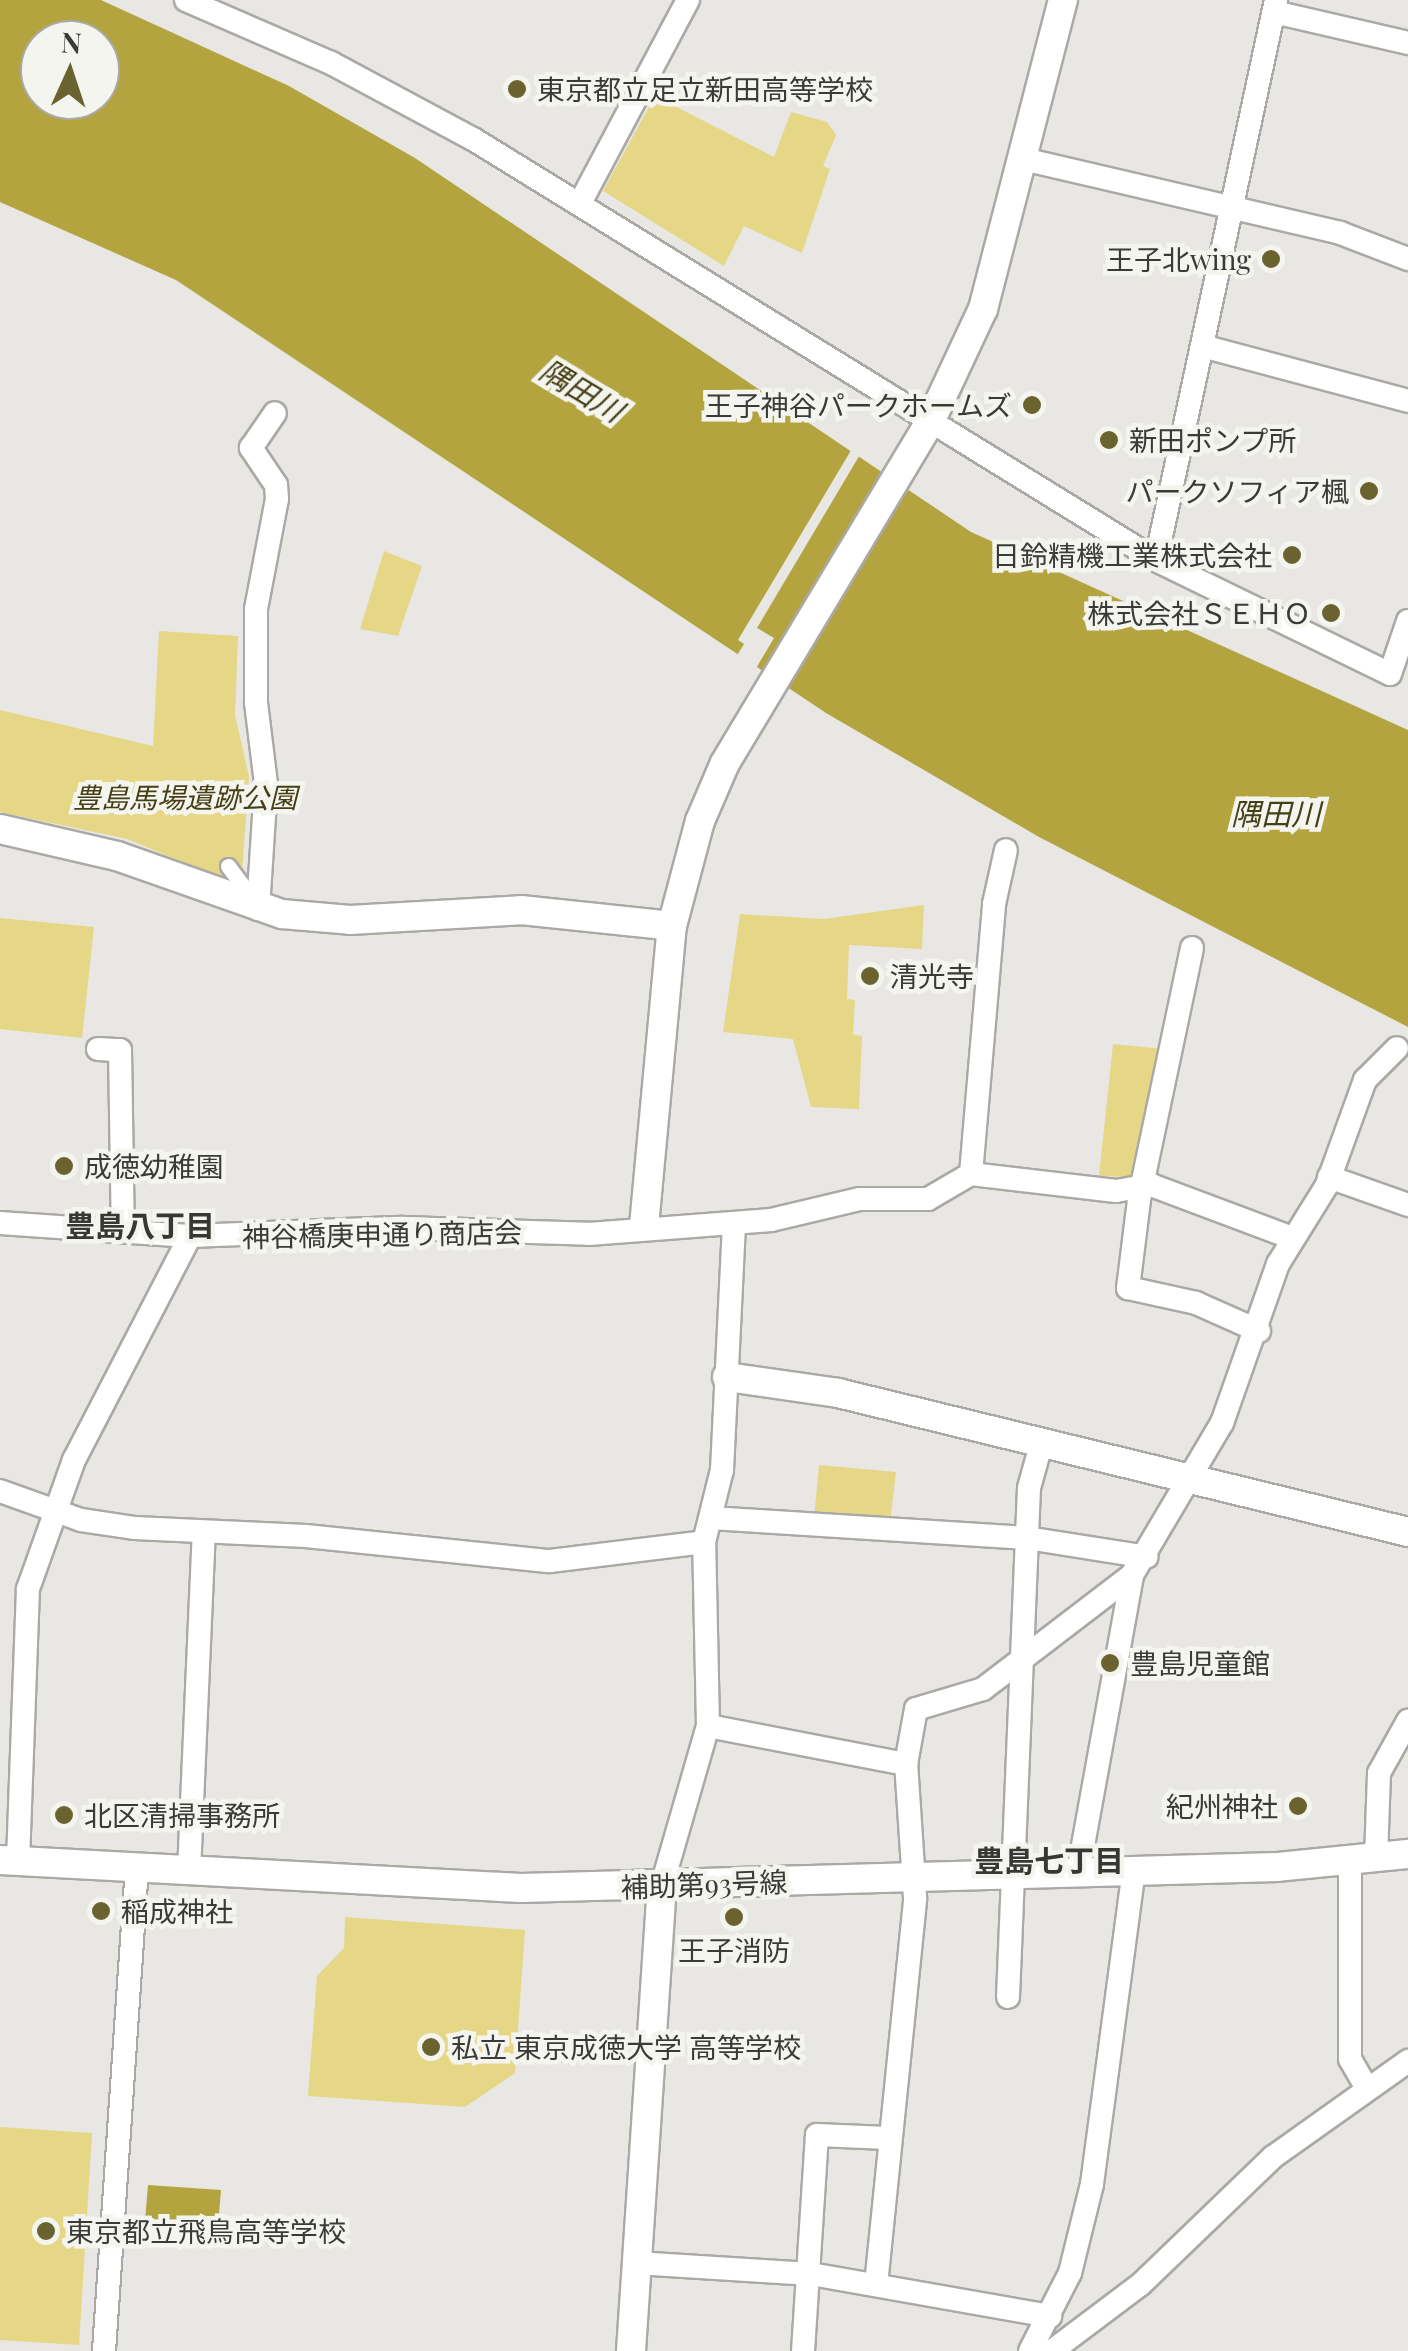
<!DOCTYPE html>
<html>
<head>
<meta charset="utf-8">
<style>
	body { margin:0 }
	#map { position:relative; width:1408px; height:2351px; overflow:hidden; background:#e8e7e3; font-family:"Playfair Display","Noto Sans JP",serif }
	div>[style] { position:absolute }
	.green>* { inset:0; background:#e5d786 }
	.water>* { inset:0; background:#b4a43f }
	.pier>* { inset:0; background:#e8e7e3 }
	.roads { filter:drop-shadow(2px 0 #aaa9a5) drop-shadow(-2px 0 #aaa9a5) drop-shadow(0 2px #aaa9a5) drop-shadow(0 -2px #aaa9a5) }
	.pedestrian>* { height:15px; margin:-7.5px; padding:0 7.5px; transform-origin:7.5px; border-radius:7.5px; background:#fff }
	.minor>* { height:22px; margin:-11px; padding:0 11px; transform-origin:11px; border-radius:11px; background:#fff }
	.tertiary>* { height:28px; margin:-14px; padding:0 14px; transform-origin:14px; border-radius:14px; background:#fff }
	.dots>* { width:28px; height:28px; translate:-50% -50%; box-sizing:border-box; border:5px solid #f5f5f0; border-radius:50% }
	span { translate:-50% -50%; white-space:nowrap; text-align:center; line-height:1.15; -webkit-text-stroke:9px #f5f5f0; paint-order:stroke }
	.poi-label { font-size:28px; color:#3a3a38 }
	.left { translate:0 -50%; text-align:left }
	.right { translate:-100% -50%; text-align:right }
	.park-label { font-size:28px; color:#463f15; font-style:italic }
	.street-label { font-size:28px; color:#3a3a38 }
	.water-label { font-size:30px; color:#464016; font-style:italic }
	.neighbourhood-label { font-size:30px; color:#373733; font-weight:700 }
	.north { position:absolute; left:20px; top:20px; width:100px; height:100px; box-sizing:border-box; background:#f5f5f0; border:2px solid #aaaaa6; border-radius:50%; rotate:3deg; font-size:28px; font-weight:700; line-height:40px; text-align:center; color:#3a3a38 }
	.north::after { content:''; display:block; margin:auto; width:35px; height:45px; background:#6b632f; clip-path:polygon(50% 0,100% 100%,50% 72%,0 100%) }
</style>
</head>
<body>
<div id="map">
	<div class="green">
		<i style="clip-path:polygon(655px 96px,774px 157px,791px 112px,827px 122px,836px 135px,823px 166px,830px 169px,802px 253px,744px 226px,724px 266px,603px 191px)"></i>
		<i style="clip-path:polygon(384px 551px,422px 566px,398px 636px,360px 629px)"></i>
		<i style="clip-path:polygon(159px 631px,238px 636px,235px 715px,249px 776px,242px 872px,228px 881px,127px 839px,0 812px,0 710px,153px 746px)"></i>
		<i style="clip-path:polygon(924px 905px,922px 949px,849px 945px,847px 999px,855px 1000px,853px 1035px,862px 1036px,859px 1109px,811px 1107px,793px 1039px,723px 1032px,740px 914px,824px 919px)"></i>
		<i style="clip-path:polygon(0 918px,94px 927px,82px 1038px,0 1029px)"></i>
		<i style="clip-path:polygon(1113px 1044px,1163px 1049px,1133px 1177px,1099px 1176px)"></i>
		<i style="clip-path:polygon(819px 1465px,896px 1472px,890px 1523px,814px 1519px)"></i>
		<i style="clip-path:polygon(345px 1917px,525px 1930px,515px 2073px,465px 2107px,308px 2096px,317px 1976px,344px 1948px)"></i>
		<i style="clip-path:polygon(0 2127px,92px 2133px,79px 2345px,0 2340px)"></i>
	</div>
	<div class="water">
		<i style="clip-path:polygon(evenodd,0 0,101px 0,289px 86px,415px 158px,971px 532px,1408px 730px,1408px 1027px,1039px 837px,826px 713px,176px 280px,0 202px,0 0,40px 40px,100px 40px,100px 100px,40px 100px,40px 40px)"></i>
		<i style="clip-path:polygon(148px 2185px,221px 2190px,218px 2226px,145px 2221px)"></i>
	</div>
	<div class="pier">
		<i style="clip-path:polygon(853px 447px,861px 453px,757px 628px,774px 638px,755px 670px,736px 657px,744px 644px,738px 640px)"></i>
	</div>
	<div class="roads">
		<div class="pedestrian">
			<i style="left:228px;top:866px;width:25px;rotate:53deg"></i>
		</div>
		<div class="minor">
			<i style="left:186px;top:0;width:158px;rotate:23.5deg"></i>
			<i style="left:331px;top:63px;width:161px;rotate:28.2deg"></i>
			<i style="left:473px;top:139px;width:802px;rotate:31.65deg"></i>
			<i style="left:1156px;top:560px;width:260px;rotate:26deg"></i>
			<i style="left:1390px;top:674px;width:56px;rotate:-71.2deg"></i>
			<i style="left:1274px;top:12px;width:138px;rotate:13deg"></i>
			<i style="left:1023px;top:159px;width:326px;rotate:13.1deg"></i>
			<i style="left:1340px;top:233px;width:73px;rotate:20.9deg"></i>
			<i style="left:580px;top:203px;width:230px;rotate:-62deg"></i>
			<i style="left:1202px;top:346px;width:213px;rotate:14.9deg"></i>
			<i style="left:1156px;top:560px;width:573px;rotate:-77.91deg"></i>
			<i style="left:258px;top:909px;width:125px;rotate:-86.3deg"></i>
			<i style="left:266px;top:784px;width:83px;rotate:-97deg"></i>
			<i style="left:256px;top:702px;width:93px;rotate:-90deg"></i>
			<i style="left:256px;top:609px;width:112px;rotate:-79.2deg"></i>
			<i style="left:277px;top:499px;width:14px;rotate:-94deg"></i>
			<i style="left:276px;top:485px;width:45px;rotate:-124deg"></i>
			<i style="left:251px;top:448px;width:42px;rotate:-55.6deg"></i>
			<i style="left:1192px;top:948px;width:258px;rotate:101.9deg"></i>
			<i style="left:1139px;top:1200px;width:89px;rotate:97.1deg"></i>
			<i style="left:1128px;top:1288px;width:70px;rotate:12.4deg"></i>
			<i style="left:1196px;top:1303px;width:69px;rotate:24deg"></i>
			<i style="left:98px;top:1049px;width:22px;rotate:3deg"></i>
			<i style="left:120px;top:1050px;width:181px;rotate:89.1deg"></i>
			<i style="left:971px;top:1174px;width:271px;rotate:-85.1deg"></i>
			<i style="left:994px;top:904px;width:55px;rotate:-77.5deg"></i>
			<i style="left:1329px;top:1177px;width:84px;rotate:19.5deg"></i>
			<i style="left:0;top:1223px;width:190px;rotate:3.9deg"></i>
			<i style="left:190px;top:1236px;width:213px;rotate:-2.2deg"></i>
			<i style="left:403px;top:1228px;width:186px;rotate:1.8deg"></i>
			<i style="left:589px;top:1234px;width:183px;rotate:-4.4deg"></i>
			<i style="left:771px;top:1220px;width:91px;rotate:-13.3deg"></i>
			<i style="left:860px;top:1199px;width:68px"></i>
			<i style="left:928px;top:1199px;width:50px;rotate:-30.2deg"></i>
			<i style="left:971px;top:1174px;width:146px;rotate:6.7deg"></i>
			<i style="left:1116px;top:1191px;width:36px;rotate:-10deg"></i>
			<i style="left:1151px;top:1185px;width:151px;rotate:20.6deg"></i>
			<i style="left:0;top:1491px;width:86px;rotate:19.7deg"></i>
			<i style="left:81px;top:1520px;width:55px;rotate:8.4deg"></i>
			<i style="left:135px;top:1528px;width:171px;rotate:2.7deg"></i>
			<i style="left:306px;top:1536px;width:245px;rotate:5.9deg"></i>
			<i style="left:550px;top:1561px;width:155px;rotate:-7deg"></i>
			<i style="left:711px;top:1518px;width:317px;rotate:3.6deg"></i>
			<i style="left:1027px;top:1538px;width:121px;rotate:9deg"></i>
			<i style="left:708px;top:1726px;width:202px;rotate:10.9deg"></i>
			<i style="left:1376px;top:1859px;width:86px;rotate:-88deg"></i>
			<i style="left:1379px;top:1773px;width:60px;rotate:-60.9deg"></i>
			<i style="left:18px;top:1861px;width:272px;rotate:-87.9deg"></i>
			<i style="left:28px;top:1589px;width:137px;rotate:-70.4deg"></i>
			<i style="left:74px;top:1460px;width:252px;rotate:-62.6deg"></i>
			<i style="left:1350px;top:1861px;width:198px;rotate:90deg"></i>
			<i style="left:1350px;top:2059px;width:34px;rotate:60deg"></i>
			<i style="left:189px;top:1872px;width:338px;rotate:-87.5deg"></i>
			<i style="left:1078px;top:1873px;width:303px;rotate:-79.7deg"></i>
			<i style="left:1132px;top:1575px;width:177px;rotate:-59.4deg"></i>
			<i style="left:1222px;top:1423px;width:169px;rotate:-70.6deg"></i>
			<i style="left:1278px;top:1264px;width:93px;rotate:-58.2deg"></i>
			<i style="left:1327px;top:1185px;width:112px;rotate:-70.1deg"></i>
			<i style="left:1365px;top:1080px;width:45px;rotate:-45deg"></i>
			<i style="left:662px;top:1885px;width:166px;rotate:-73.9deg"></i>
			<i style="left:708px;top:1726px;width:184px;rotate:-91.2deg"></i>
			<i style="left:704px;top:1542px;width:74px;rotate:-76deg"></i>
			<i style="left:722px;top:1470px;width:247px;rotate:-87.2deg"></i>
			<i style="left:1008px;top:1997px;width:509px;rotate:-87.64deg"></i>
			<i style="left:1029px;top:1488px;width:49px;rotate:-74.5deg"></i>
			<i style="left:636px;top:2263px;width:175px;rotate:3.6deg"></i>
			<i style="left:811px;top:2274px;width:243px;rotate:10deg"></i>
			<i style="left:876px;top:2285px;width:389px;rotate:-84.2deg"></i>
			<i style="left:915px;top:1898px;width:134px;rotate:-93.8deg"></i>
			<i style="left:906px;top:1764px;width:56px;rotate:-79.7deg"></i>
			<i style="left:916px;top:1709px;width:70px;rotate:-16.6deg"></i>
			<i style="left:983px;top:1689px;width:188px;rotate:-37.4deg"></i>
			<i style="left:104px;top:2351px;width:484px;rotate:-86.1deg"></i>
			<i style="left:803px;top:2351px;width:216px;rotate:-86.3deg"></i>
			<i style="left:817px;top:2135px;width:71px;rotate:2.4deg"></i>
			<i style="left:1030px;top:2351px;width:88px;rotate:-62.9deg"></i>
			<i style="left:1070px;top:2273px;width:92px;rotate:-76.1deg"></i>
			<i style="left:1092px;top:2184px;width:316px;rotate:-82.4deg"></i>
			<i style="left:1052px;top:2351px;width:111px;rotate:-37deg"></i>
			<i style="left:1141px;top:2284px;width:183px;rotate:-43.9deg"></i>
			<i style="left:1273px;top:2157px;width:166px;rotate:-35.4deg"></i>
		</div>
		<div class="tertiary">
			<i style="left:0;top:829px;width:120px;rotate:13deg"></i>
			<i style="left:117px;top:856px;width:175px;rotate:19.4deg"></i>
			<i style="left:282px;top:914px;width:68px;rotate:5deg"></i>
			<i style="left:350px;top:920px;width:171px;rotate:-3.3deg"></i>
			<i style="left:521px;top:910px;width:152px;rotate:6deg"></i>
			<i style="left:644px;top:1226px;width:301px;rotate:-84.7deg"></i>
			<i style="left:672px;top:926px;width:109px;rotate:-75.1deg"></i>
			<i style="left:700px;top:821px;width:63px;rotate:-66.7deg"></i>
			<i style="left:725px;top:763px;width:398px;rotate:-59deg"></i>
			<i style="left:930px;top:422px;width:125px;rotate:-64.9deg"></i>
			<i style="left:983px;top:309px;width:319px;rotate:-75.5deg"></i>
			<i style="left:727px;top:1377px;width:112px;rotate:8.2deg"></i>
			<i style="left:838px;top:1393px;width:587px;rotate:13.7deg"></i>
			<i style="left:0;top:1860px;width:522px;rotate:3.08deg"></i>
			<i style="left:521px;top:1888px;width:756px;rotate:-1.59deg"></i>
			<i style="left:1277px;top:1867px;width:132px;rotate:-5.7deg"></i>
			<i style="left:631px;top:2351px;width:467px;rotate:-86.2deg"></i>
		</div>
	</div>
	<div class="dots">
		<i style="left:517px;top:89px;background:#6b632f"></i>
		<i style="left:1271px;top:259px;background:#6b632f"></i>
		<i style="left:1032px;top:405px;background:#6b632f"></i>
		<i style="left:1109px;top:440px;background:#6b632f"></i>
		<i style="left:1369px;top:491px;background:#6b632f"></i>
		<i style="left:1292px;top:555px;background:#6b632f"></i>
		<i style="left:1331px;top:613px;background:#6b632f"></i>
		<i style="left:870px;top:976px;background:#6b632f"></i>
		<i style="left:64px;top:1166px;background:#6b632f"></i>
		<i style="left:1110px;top:1663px;background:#6b632f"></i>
		<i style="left:1298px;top:1806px;background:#6b632f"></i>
		<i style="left:64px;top:1815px;background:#6b632f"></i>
		<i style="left:101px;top:1911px;background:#6b632f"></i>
		<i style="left:734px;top:1917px;background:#6b632f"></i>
		<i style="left:431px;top:2047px;background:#6b632f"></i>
		<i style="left:46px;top:2231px;background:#6b632f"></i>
	</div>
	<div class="poi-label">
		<span class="left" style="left:537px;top:89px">東京都立足立新田高等学校</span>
		<span class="right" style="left:1251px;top:259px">王子北wing</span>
		<span class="right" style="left:1012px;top:405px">王子神谷パークホームズ</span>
		<span class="left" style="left:1129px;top:440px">新田ポンプ所</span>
		<span class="right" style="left:1349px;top:491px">パークソフィア楓</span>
		<span class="right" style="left:1272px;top:555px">日鈴精機工業株式会社</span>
		<span class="right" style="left:1311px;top:613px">株式会社ＳＥＨＯ</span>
		<span class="left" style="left:890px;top:976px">清光寺</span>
		<span class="left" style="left:84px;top:1166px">成徳幼稚園</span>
		<span class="left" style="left:1130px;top:1663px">豊島児童館</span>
		<span class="right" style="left:1278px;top:1806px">紀州神社</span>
		<span class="left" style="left:84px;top:1815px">北区清掃事務所</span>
		<span class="left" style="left:121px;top:1911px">稲成神社</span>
		<span style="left:734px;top:1950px">王子消防</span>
		<span class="left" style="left:451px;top:2047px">私立 東京成徳大学 高等学校</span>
		<span class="left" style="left:66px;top:2231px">東京都立飛鳥高等学校</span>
	</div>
	<div class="park-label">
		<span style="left:185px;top:797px">豊島馬場遺跡公園</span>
	</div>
	<div class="street-label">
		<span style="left:382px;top:1234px;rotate:-1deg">神谷橋庚申通り商店会</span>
		<span style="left:704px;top:1884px;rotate:-2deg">補助第93号線</span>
	</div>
	<div class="water-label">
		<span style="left:582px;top:390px;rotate:31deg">隅田川</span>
		<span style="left:1276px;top:813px">隅田川</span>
	</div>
	<div class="neighbourhood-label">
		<span style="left:140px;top:1225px">豊島八丁目</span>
		<span style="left:1049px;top:1860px">豊島七丁目</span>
	</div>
	<div class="north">N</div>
</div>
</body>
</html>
